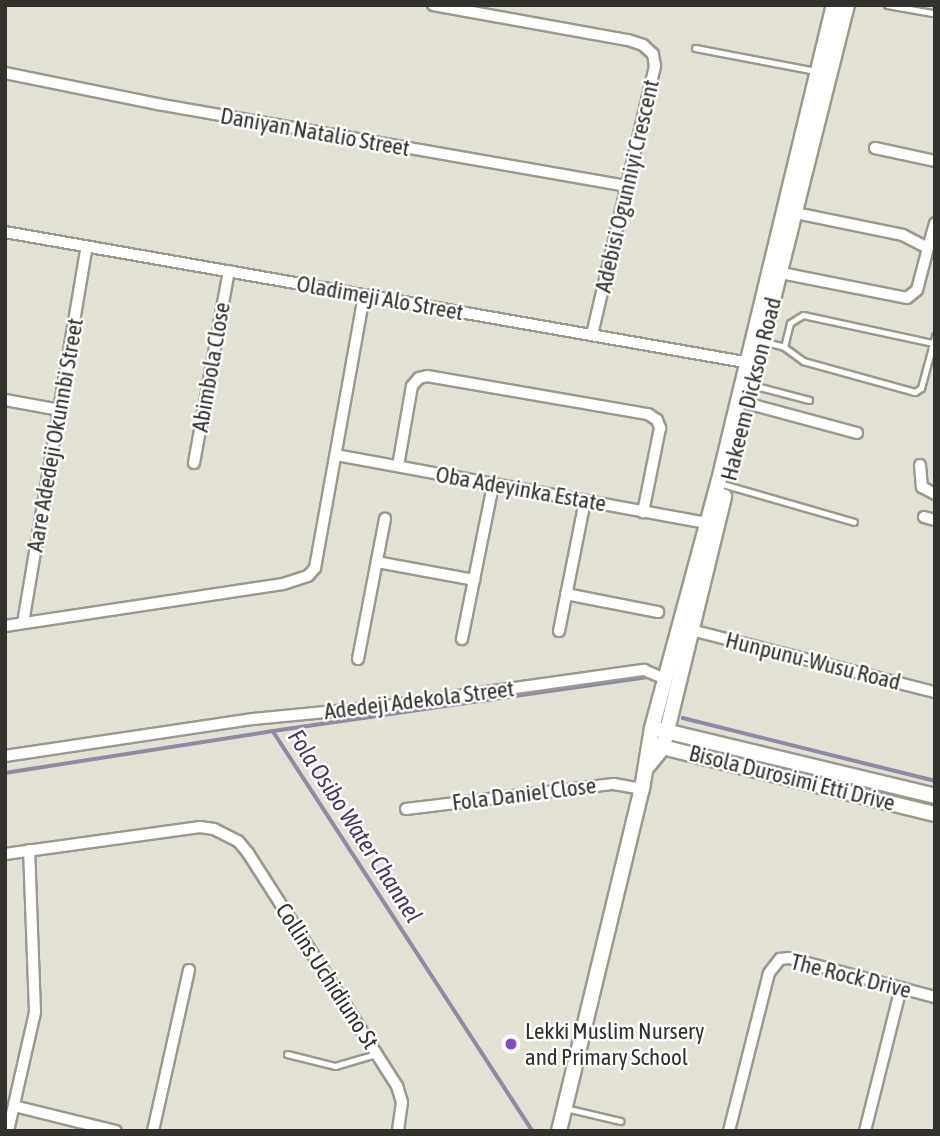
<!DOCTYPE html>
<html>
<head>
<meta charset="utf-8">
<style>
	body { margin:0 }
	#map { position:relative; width:940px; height:1136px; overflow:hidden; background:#e3e1d3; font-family:"Asap Condensed",sans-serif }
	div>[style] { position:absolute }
	.stream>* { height:3.5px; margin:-1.75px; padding:0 1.75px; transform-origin:1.75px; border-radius:1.75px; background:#9387a6 }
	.roads { filter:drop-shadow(2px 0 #9b998d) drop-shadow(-2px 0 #9b998d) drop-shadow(0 2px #9b998d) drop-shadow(0 -2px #9b998d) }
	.lane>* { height:5px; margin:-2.5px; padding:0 2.5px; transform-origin:2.5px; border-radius:2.5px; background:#fff }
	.street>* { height:10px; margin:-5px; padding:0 5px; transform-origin:5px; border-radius:5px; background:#fff }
	.secondary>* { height:14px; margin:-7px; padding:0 7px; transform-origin:7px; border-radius:7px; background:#fff }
	.dots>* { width:19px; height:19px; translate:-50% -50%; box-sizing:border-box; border:4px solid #fff; border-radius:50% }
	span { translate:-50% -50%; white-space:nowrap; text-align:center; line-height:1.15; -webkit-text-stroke:5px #fff; paint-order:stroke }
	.street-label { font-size:23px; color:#32312c }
	.poi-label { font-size:23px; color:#32312c }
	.left { translate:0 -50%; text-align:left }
	.water-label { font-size:24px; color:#4a3664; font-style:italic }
	.frame { position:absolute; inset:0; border:7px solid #32312c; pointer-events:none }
</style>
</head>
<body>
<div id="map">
	<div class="stream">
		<i style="left:683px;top:718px;width:260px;rotate:14deg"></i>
		<i style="left:273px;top:731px;width:377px;rotate:-8.2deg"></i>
		<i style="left:5px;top:773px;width:271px;rotate:-8.9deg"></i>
		<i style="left:273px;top:731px;width:477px;rotate:57deg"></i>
	</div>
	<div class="roads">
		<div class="lane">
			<i style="left:887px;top:5px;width:46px;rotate:10.1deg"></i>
			<i style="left:695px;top:48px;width:123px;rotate:10.8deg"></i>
			<i style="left:762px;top:341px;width:23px;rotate:15deg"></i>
			<i style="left:784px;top:347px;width:24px;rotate:36deg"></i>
			<i style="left:803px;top:361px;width:116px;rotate:15.5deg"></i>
			<i style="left:915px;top:392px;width:7px;rotate:-34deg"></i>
			<i style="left:921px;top:388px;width:54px;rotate:-74.9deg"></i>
			<i style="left:784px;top:347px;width:25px;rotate:-76deg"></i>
			<i style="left:790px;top:323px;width:15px;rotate:-32deg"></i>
			<i style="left:803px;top:315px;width:132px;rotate:12.2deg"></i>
			<i style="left:752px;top:385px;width:59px;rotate:14.7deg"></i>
			<i style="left:726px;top:485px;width:133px;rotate:16.1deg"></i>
			<i style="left:287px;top:1054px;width:49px;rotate:14deg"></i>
			<i style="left:335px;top:1066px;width:43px;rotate:-16.3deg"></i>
			<i style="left:565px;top:1108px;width:57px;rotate:13.3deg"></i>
		</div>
		<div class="street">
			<i style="left:433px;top:5px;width:198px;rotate:10.2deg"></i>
			<i style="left:628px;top:40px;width:16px;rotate:18deg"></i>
			<i style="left:643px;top:45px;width:13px;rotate:42deg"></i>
			<i style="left:653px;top:54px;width:12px;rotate:81deg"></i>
			<i style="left:655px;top:66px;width:276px;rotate:103.2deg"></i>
			<i style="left:5px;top:73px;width:155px;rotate:11.5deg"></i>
			<i style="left:157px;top:104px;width:477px;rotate:9.9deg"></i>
			<i style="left:875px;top:148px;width:61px;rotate:12.2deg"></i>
			<i style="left:5px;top:232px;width:763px;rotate:9.97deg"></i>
			<i style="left:928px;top:248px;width:26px;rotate:-74deg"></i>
			<i style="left:781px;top:273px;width:128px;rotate:11.2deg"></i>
			<i style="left:907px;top:298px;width:13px;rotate:-39deg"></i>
			<i style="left:917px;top:290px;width:43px;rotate:-75.3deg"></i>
			<i style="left:928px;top:248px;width:28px;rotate:-153deg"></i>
			<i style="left:903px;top:235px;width:109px;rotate:-168.4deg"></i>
			<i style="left:5px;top:400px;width:56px;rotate:10.3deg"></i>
			<i style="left:746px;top:403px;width:115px;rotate:15.1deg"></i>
			<i style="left:336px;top:455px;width:376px;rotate:10.4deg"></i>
			<i style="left:194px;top:463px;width:195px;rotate:-79.7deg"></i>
			<i style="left:920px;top:465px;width:22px;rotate:85deg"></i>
			<i style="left:922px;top:487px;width:15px;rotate:28deg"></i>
			<i style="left:398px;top:466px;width:81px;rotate:-80.1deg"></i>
			<i style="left:412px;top:386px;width:11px;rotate:-49deg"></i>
			<i style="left:419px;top:378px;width:8px;rotate:-14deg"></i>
			<i style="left:427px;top:376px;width:224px;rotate:9.8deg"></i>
			<i style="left:648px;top:414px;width:11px;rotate:34deg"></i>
			<i style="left:657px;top:420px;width:9px;rotate:69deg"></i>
			<i style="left:660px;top:428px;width:86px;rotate:101.4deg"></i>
			<i style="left:924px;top:517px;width:11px;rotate:15deg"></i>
			<i style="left:377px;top:562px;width:99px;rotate:10.5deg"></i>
			<i style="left:566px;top:594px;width:94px;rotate:11.1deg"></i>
			<i style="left:23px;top:623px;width:382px;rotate:-80.4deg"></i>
			<i style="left:5px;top:626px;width:281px;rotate:-8.6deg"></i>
			<i style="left:283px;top:584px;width:26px;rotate:-18deg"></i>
			<i style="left:308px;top:576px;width:11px;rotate:-49deg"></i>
			<i style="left:315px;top:568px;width:276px;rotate:-79.8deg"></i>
			<i style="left:691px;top:630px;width:252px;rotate:14.3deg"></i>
			<i style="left:559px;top:631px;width:133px;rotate:-78.7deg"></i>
			<i style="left:462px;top:639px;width:157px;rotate:-78.6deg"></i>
			<i style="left:358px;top:659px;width:143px;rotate:-79.1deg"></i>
			<i style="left:5px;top:756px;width:251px;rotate:-8.5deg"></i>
			<i style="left:253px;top:719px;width:135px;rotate:-5.5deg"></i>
			<i style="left:387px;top:706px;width:260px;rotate:-8deg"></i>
			<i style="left:644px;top:670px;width:23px;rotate:23deg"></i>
			<i style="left:406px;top:809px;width:209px;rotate:-6.9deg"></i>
			<i style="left:614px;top:784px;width:28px;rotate:10deg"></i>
			<i style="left:5px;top:854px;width:197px;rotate:-7.9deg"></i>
			<i style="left:200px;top:827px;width:14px;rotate:8deg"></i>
			<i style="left:214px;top:829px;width:27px;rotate:27deg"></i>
			<i style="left:238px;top:841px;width:16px;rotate:50deg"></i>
			<i style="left:248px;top:853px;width:277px;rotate:57.4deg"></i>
			<i style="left:397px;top:1086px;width:17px;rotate:73deg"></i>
			<i style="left:402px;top:1102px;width:29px;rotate:98deg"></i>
			<i style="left:14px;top:1106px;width:105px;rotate:13.8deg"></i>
			<i style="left:8px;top:1131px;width:122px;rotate:-77.2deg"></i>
			<i style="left:35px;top:1012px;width:162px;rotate:-92.1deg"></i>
			<i style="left:153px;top:1131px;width:165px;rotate:-77.4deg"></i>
			<i style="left:729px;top:1131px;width:163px;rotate:-75.8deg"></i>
			<i style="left:769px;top:973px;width:18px;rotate:-52deg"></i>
			<i style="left:780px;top:959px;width:9px;rotate:-6deg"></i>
			<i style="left:789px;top:958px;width:151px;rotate:15deg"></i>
			<i style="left:865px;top:1131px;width:147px;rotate:-75.9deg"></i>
		</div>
		<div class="secondary">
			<i style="left:766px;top:327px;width:332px;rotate:-75.9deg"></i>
			<i style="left:661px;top:730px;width:282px;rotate:13.5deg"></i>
			<i style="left:654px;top:745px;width:289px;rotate:13.8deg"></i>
			<i style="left:647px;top:767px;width:26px;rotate:-51deg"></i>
			<i style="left:663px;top:747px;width:258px;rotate:-76.3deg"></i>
			<i style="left:559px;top:1131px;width:352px;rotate:-76.4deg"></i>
			<i style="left:642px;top:789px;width:62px;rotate:-80.7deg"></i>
			<i style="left:652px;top:728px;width:253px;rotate:-74.9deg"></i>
			<i style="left:718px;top:484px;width:493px;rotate:-76.4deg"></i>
		</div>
	</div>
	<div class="dots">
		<i style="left:511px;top:1044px;background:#844bc2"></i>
	</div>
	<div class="street-label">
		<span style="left:315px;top:132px;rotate:10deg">Daniyan Natalio Street</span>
		<span style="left:627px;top:186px;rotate:-77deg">Adebisi Ogunniyi Crescent</span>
		<span style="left:380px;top:298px;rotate:10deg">Oladimeji Alo Street</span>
		<span style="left:211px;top:367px;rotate:-80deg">Abimbola Close</span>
		<span style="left:751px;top:389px;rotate:-76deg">Hakeem Dickson Road</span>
		<span style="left:55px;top:435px;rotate:-80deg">Aare Adedeji Okunnbi Street</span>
		<span style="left:521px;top:489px;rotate:10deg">Oba Adeyinka Estate</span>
		<span style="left:813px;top:661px;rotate:14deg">Hunpunu-Wusu Road</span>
		<span style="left:419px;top:700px;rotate:-7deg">Adedeji Adekola Street</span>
		<span style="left:792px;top:778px;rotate:14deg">Bisola Durosimi Etti Drive</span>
		<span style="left:524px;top:794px;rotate:-7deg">Fola Daniel Close</span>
		<span style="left:327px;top:976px;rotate:57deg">Collins Uchidiuno St</span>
		<span style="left:851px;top:976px;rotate:14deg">The Rock Drive</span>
	</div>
	<div class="poi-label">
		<span class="left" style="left:525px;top:1044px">Lekki Muslim Nursery<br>and Primary School</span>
	</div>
	<div class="water-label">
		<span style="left:355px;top:826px;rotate:57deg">Fola Osibo Water Channel</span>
	</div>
	<div class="frame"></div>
</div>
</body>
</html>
